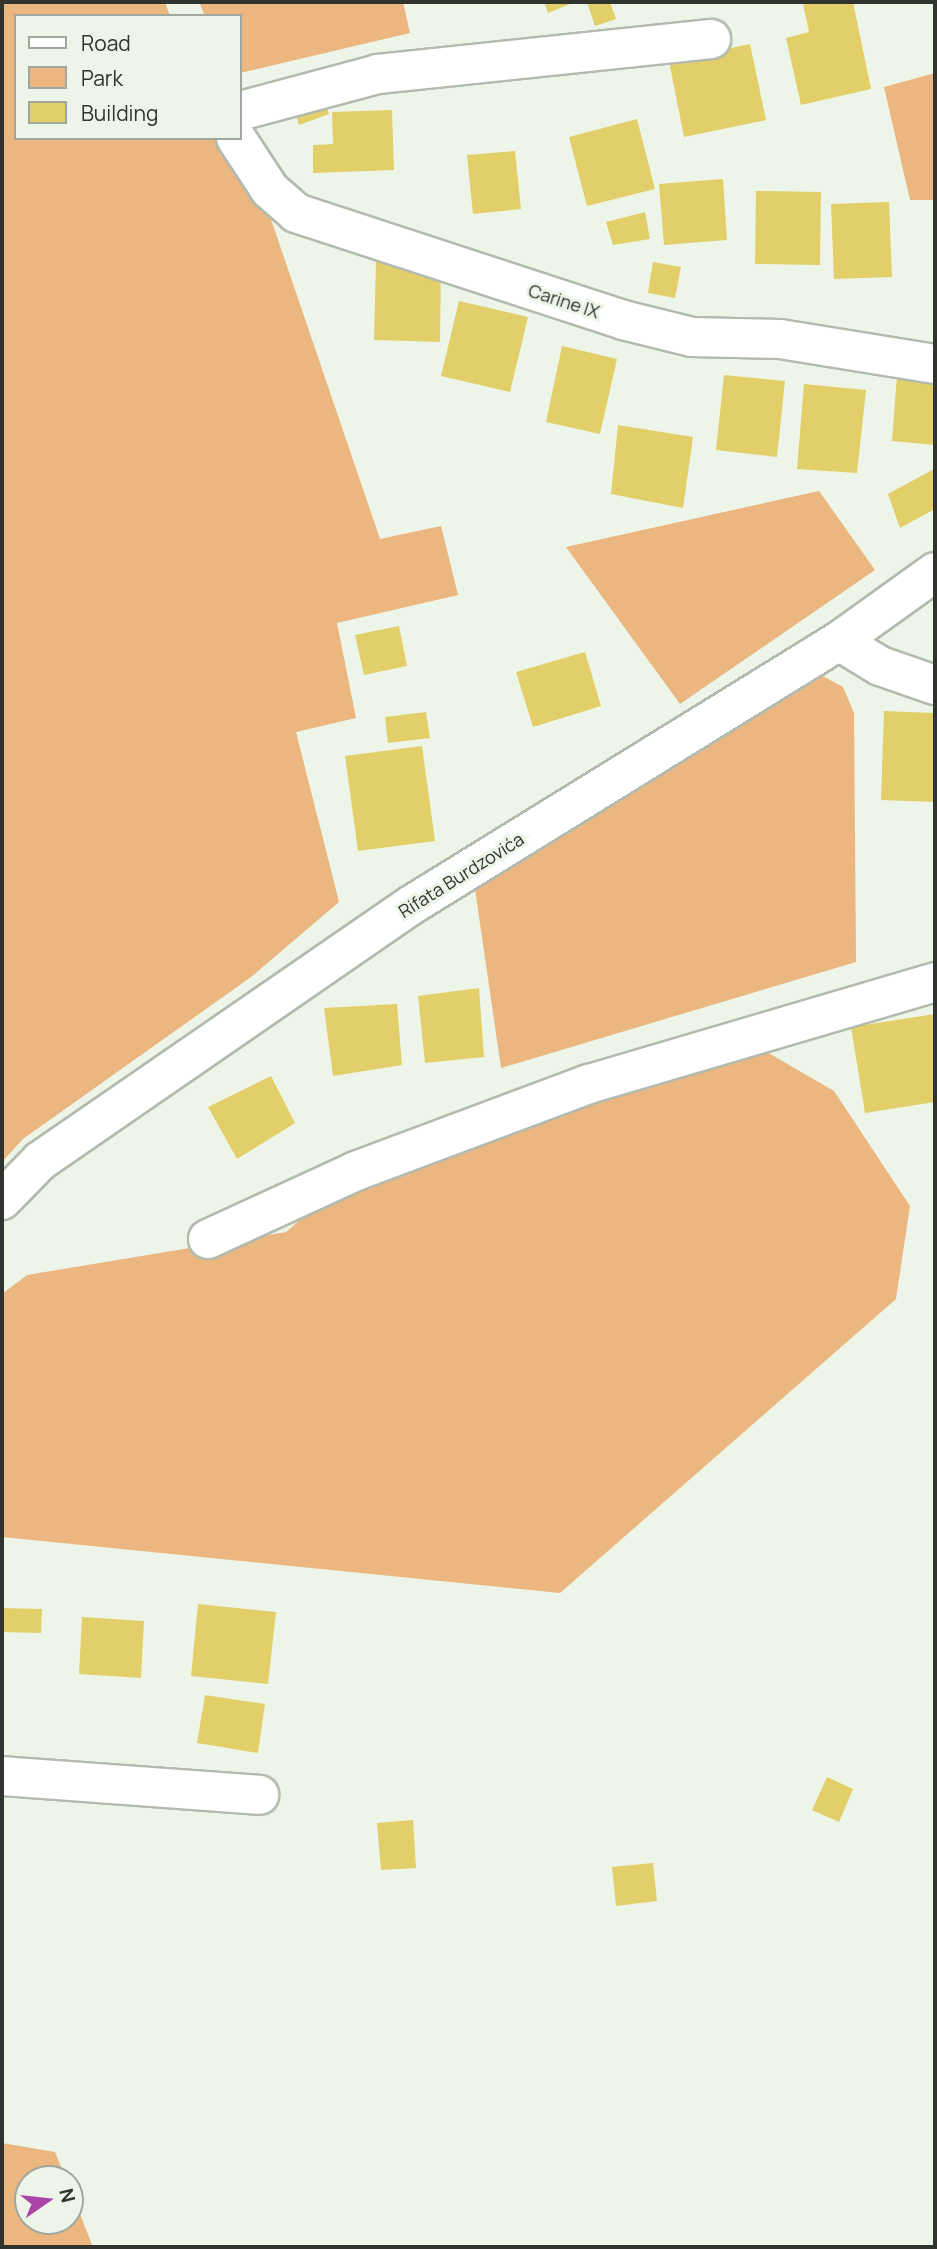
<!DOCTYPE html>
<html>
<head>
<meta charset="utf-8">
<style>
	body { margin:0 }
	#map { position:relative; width:937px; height:2249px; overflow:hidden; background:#edf5e8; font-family:Manrope,sans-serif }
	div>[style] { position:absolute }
	.green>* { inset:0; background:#ebb680 }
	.building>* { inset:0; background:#e3cf69 }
	.roads { filter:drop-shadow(2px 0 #b3baae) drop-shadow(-2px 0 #b3baae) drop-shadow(0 2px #b3baae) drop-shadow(0 -2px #b3baae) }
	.minor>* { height:38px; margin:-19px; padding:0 19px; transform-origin:19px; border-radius:19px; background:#fff }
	span { translate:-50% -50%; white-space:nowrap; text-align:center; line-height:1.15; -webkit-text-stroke:6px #edf5e8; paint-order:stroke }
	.street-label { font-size:18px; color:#30332e }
	.frame { position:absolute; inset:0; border:4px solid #30332e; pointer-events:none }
	.legend { position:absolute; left:14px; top:14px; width:228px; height:126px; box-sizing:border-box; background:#edf5e8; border:2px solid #a1a79e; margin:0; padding:9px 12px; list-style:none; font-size:21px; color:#30332e }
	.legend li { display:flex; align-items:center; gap:14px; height:35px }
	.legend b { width:35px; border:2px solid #a1a79e }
	.north { position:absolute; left:14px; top:2165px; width:70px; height:70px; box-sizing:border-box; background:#edf5e8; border:2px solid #a1a79e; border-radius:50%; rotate:76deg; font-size:19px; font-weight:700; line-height:28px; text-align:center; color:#30332e }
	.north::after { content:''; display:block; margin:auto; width:24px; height:32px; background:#aa44a7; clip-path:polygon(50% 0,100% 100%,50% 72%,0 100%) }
</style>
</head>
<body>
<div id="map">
	<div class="green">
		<i style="clip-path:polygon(2px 2px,165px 2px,170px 16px,16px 16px,16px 138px,230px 138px,260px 187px,380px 539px,441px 526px,458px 595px,337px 623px,356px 718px,296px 732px,339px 902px,251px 977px,23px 1139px,2px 1162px)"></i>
		<i style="clip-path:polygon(199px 2px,403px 2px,410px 33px,240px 73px,240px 16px,205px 16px)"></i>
		<i style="clip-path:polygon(935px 73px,935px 200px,910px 200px,884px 87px)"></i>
		<i style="clip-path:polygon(819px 491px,875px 570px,680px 704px,566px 547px)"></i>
		<i style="clip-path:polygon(819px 674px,843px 687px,854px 713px,856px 962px,501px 1068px,475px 889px)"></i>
		<i style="clip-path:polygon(765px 1051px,834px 1091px,910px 1206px,896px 1299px,560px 1593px,2px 1537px,2px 1294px,27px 1275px,286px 1232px,367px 1162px)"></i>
		<i style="clip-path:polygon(2px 2143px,55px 2152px,66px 2179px,28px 2179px,28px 2221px,70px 2221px,70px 2189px,93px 2247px,2px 2247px)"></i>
	</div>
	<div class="building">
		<i style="clip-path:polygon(544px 2px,575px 2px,548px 13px)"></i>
		<i style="clip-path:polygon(587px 2px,610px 2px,616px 19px,595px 26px)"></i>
		<i style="clip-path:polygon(853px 2px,871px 89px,801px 105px,786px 38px,809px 32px,803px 4px)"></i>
		<i style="clip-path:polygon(750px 44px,766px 120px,684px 137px,669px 61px)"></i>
		<i style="clip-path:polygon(322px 94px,329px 114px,299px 125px,293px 105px)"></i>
		<i style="clip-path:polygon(392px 110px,394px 170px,313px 173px,313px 145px,333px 144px,332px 112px)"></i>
		<i style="clip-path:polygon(637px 119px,655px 189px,587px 206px,569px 137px)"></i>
		<i style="clip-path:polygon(515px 151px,521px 209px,473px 214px,467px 155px)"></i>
		<i style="clip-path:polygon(723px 179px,727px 240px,664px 245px,659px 184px)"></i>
		<i style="clip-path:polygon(756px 191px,821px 192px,820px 265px,755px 264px)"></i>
		<i style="clip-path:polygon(889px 202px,892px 277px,834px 279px,831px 204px)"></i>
		<i style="clip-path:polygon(645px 212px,650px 239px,613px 245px,606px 222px)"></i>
		<i style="clip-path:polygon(376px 261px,441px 262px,440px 342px,374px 340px)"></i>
		<i style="clip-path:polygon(653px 262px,681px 267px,675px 298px,648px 293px)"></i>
		<i style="clip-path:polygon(459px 301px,528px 317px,510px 392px,441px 376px)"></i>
		<i style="clip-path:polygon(562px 346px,617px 359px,600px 434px,546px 422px)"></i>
		<i style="clip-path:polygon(724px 375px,785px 381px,777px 457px,716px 450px)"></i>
		<i style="clip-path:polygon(897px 375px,935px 378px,935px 445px,892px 441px)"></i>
		<i style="clip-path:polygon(804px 384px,866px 390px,857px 473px,797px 469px)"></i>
		<i style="clip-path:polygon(618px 425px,693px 437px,683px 508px,611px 494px)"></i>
		<i style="clip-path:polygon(934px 469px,935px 509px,900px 528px,888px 494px)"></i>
		<i style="clip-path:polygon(399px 626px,407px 666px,364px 675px,355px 635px)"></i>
		<i style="clip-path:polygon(585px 652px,601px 706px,533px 727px,516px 672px)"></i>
		<i style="clip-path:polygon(884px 711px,935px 713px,935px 802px,881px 800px)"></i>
		<i style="clip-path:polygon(426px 712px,430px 738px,388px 743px,385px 717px)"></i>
		<i style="clip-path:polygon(422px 746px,435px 841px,358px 851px,345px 756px)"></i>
		<i style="clip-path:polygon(479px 988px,484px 1057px,425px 1063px,418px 996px)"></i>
		<i style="clip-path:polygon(397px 1004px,402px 1065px,333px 1076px,324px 1008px)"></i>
		<i style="clip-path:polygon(935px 1014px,935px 1102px,865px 1113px,851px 1027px)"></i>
		<i style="clip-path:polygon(271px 1076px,295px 1123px,237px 1159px,208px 1107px)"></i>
		<i style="clip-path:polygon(198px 1604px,276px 1612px,268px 1684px,191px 1676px)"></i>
		<i style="clip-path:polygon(2px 1608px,42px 1609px,41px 1633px,2px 1632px)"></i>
		<i style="clip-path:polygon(82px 1617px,144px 1621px,141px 1678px,79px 1674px)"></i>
		<i style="clip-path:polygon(205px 1695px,265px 1704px,258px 1753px,197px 1743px)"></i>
		<i style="clip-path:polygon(827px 1777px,853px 1789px,839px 1822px,812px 1810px)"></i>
		<i style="clip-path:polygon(413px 1820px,416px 1868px,381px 1870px,377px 1823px)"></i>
		<i style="clip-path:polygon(653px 1863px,657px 1901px,616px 1906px,612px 1867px)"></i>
	</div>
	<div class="roads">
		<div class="minor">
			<i style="left:240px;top:111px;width:143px;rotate:-15deg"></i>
			<i style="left:378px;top:74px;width:335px;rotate:-6deg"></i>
			<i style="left:236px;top:138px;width:62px;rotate:56.8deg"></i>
			<i style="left:270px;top:190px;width:35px;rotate:41deg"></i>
			<i style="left:296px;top:213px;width:344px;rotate:18.1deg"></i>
			<i style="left:623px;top:320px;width:71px;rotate:13.8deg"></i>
			<i style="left:692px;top:337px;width:88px;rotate:1.3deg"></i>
			<i style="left:780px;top:339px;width:157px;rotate:9.2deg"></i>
			<i style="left:839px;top:641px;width:48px;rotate:31.4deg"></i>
			<i style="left:880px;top:666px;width:58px;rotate:19.1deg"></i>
			<i style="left:2px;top:1200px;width:54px;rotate:-45.7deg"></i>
			<i style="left:40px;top:1161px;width:453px;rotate:-34.6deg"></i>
			<i style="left:413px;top:904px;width:501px;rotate:-31.69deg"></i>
			<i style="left:839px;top:641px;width:118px;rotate:-35.7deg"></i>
			<i style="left:208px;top:1239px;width:163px;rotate:-24.7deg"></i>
			<i style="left:356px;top:1171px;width:249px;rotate:-20.5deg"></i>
			<i style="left:589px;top:1084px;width:361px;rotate:-16.4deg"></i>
			<i style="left:2px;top:1776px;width:258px;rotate:4.2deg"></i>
		</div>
	</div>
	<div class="street-label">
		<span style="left:564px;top:301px;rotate:18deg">Carine IX</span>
		<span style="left:461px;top:875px;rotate:-32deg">Rifata Burdzovića</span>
	</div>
	<div class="frame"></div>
	<ul class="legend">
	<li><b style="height:9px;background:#fff"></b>Road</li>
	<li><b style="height:19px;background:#ebb680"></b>Park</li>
	<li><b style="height:19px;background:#e3cf69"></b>Building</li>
	</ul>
	<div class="north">N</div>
</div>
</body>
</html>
